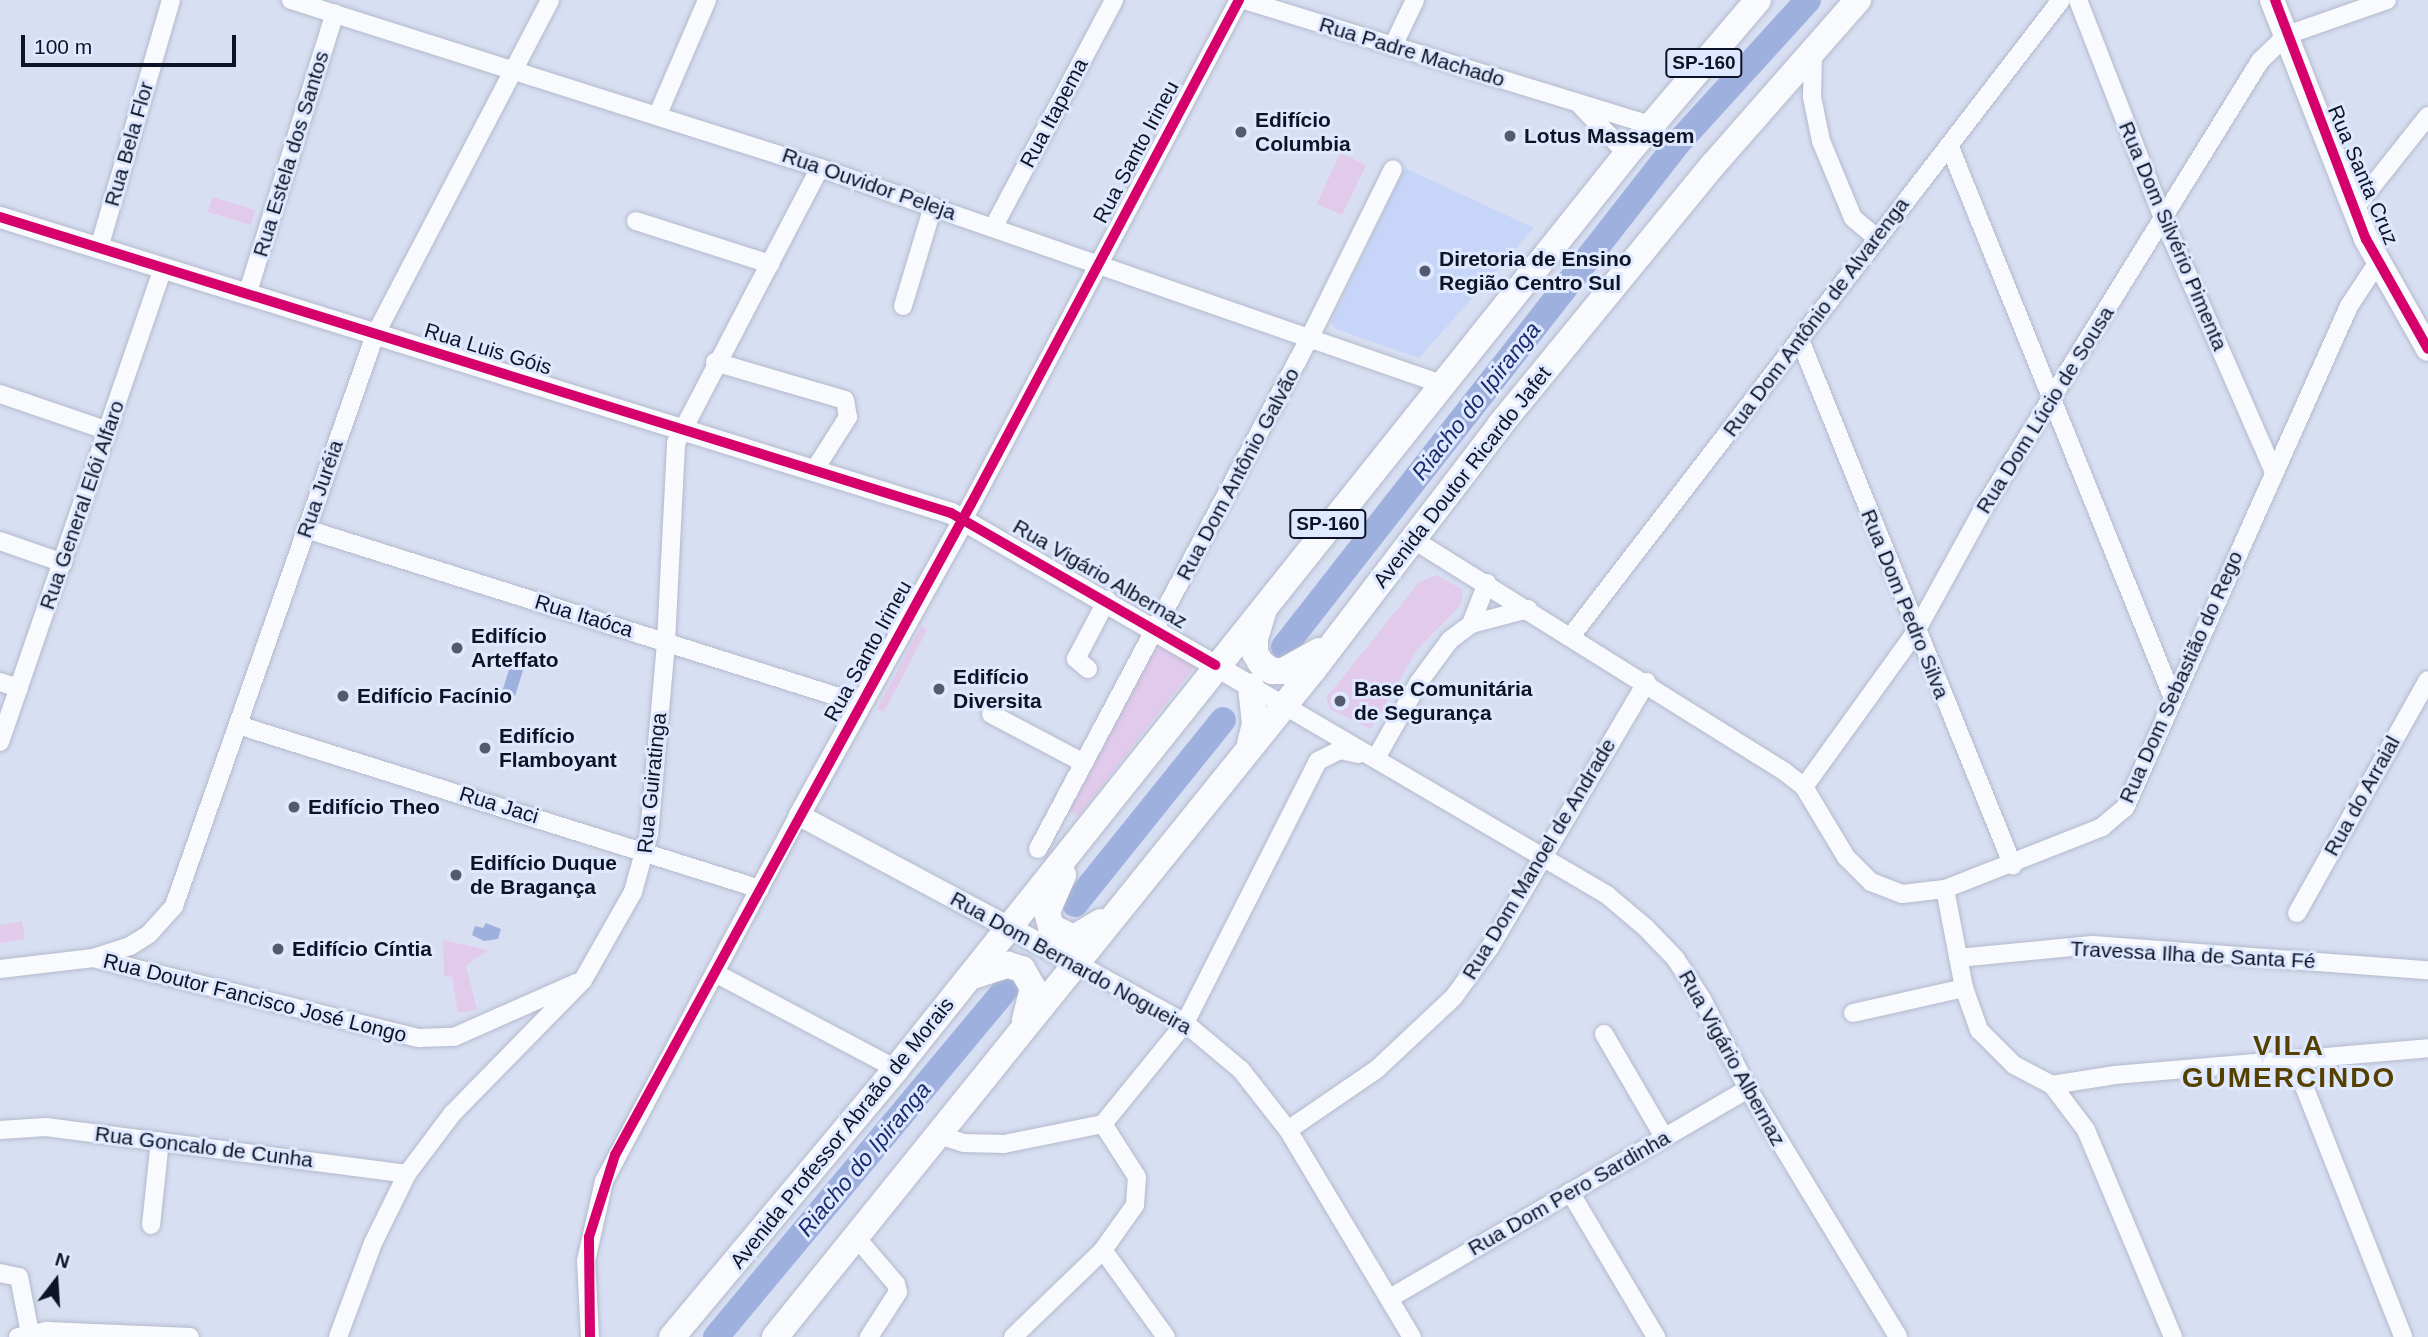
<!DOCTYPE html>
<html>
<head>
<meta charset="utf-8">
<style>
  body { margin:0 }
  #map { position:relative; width:2428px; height:1337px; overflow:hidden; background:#d8dff2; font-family:Helvetica,sans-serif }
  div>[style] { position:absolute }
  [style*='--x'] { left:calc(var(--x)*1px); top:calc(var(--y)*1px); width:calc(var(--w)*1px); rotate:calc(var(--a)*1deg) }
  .built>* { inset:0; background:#c7d5f9 }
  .green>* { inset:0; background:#e2caec }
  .water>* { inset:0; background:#9eb0de }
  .river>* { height:26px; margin:-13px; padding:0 13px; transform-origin:13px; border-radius:13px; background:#9eb0de }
  .roads { filter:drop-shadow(0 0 2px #b3bacc) drop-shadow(0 0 2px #b3bacc) }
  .minor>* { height:18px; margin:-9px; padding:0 9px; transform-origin:9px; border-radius:9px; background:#f9fafd }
  .tertiary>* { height:21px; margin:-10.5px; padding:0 10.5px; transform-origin:10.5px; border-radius:10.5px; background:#f9fafd }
  .secondary>* { height:24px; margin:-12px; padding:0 12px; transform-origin:12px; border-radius:12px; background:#f9fafd }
  .primary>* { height:26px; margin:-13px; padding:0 13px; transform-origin:13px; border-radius:13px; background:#f9fafd }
  .cycleway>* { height:10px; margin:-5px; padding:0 5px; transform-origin:5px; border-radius:5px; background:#d6006c }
  .dots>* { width:19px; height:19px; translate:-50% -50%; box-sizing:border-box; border:4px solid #dee8fe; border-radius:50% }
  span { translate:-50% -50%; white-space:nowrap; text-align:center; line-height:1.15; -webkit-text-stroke:6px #dee8fe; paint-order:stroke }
  .shield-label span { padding:2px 5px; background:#dee8fe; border:2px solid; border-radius:5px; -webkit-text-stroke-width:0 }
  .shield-label { font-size:19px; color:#0d1427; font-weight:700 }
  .street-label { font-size:21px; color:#0d1427 }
  .poi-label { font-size:21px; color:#0d1427; font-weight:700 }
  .left { translate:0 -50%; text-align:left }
  .water-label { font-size:23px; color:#192d70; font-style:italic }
  .district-label { font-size:28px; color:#564000; font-weight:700; letter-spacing:2px }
  .north { position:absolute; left:21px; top:1246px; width:70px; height:70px; -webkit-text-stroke:5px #dee8fe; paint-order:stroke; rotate:17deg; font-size:19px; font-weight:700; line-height:28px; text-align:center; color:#0d1427 }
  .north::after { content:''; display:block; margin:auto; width:24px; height:32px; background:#0d1427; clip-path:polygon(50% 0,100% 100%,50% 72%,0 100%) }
  .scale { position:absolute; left:21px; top:35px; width:215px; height:32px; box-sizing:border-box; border:4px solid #0d1427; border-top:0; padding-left:9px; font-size:21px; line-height:24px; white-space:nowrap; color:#0d1427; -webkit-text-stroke:5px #dee8fe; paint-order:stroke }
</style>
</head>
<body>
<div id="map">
  <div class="built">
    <i style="clip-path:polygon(1405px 168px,1534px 228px,1419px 358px,1336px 329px,1331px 322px)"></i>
  </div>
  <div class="green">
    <i style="clip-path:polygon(1340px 153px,1366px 165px,1342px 215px,1317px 204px)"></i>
    <i style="clip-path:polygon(212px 197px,255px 210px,251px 225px,208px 212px)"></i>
    <i style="clip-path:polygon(1437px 575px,1463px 590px,1461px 605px,1418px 649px,1371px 729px,1330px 709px,1326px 698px,1419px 582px)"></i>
    <i style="clip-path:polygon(921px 626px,927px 630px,884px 712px,877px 709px)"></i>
    <i style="clip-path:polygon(1163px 646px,1196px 665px,1078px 816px,1069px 811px,1154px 652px)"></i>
    <i style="clip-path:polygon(22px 921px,25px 939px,0 943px,0 925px)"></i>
    <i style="clip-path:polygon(443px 940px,488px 950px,466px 966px,477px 1010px,458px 1013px,452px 977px,444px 976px)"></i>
  </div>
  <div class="water">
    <i style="clip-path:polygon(512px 660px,525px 664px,515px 696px,502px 692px)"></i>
    <i style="clip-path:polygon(486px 923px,501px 929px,498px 939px,484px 941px,472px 935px,475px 926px,483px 928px)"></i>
  </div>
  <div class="river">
    <i style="--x:1284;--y:647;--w:640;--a:-51.98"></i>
    <i style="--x:1678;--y:143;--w:193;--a:-47.7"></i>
    <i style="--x:1075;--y:904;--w:236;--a:-51.2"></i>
    <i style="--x:716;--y:1337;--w:464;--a:-50.2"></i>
  </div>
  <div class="roads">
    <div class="minor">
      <i style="--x:291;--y:0;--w:555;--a:17.62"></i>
      <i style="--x:820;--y:168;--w:657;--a:19.18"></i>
      <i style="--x:1244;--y:0;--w:426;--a:17.1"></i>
      <i style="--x:2078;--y:0;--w:234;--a:68.7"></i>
      <i style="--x:2163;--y:218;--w:275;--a:66.4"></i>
      <i style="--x:1393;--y:46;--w:51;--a:-64.4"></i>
      <i style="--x:1813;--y:51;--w:46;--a:91.2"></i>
      <i style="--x:1812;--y:97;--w:45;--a:78.4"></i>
      <i style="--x:1821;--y:141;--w:83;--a:67.4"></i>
      <i style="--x:1853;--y:218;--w:31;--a:40"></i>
      <i style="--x:1580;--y:105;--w:68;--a:46.2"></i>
      <i style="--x:658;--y:114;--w:124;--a:-66.7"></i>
      <i style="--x:1949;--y:145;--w:597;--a:67.95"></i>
      <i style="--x:2354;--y:209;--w:119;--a:-51.5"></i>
      <i style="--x:636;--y:221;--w:141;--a:17.8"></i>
      <i style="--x:994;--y:226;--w:256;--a:-62"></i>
      <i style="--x:99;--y:248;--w:258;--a:-73.8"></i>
      <i style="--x:247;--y:295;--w:295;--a:-72.7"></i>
      <i style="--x:903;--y:306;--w:104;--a:-73.3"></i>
      <i style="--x:1800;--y:340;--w:567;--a:67.95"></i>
      <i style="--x:715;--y:362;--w:135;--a:16.3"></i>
      <i style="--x:845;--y:400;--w:17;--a:80"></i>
      <i style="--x:848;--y:417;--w:62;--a:122.4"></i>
      <i style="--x:0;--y:394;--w:114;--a:18.9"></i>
      <i style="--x:964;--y:518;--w:586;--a:-62.04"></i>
      <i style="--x:306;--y:529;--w:582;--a:17.5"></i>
      <i style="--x:1414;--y:540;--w:438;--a:32"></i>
      <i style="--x:1785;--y:772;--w:24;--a:38"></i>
      <i style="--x:1804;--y:787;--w:82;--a:59"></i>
      <i style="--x:1846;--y:857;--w:35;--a:45"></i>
      <i style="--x:1871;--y:882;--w:33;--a:21"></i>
      <i style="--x:1902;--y:894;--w:43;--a:-6.6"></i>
      <i style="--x:1945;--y:889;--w:169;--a:-21.5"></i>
      <i style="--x:2102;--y:827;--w:30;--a:-40"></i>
      <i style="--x:2125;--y:808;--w:550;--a:-65.95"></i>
      <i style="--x:2349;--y:306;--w:53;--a:-56.6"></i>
      <i style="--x:0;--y:541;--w:67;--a:19.2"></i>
      <i style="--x:1471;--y:624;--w:44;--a:-68.7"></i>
      <i style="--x:1572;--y:635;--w:801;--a:-52.4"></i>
      <i style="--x:1088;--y:669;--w:16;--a:-140"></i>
      <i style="--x:1076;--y:659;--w:67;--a:-62.3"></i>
      <i style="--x:0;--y:682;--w:20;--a:18"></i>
      <i style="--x:1251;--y:686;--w:413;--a:30.4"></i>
      <i style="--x:1607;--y:895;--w:51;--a:40.2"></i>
      <i style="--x:1646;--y:928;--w:42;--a:46"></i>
      <i style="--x:1675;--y:958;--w:49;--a:56.6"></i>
      <i style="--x:1702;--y:999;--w:101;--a:62.9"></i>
      <i style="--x:1748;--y:1089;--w:290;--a:58.8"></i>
      <i style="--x:991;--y:714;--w:105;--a:27.8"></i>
      <i style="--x:238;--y:725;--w:547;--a:17.44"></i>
      <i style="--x:0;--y:742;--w:501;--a:-71.02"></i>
      <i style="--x:1376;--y:758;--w:87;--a:-60.5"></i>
      <i style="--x:1419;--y:682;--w:52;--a:-53.6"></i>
      <i style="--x:1450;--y:640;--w:26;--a:-37"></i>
      <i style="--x:1471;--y:624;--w:59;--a:-14.7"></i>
      <i style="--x:1804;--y:787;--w:190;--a:-54.2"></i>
      <i style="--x:1915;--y:633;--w:147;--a:-61.2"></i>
      <i style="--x:1986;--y:504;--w:521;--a:-58.26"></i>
      <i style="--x:2260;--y:61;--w:37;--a:-44"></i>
      <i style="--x:2287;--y:35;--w:106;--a:-19.3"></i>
      <i style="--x:1038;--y:849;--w:580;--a:-62.02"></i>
      <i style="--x:1310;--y:337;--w:187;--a:-63.7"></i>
      <i style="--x:1945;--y:889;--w:101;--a:79.1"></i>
      <i style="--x:1964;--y:988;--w:45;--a:70.3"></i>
      <i style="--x:1979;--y:1030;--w:49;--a:45"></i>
      <i style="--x:2014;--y:1065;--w:43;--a:27.8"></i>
      <i style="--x:2052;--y:1085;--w:56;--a:52.9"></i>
      <i style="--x:2086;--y:1130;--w:225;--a:67.2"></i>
      <i style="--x:2297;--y:913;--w:267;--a:-60.7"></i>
      <i style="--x:93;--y:958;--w:39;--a:-18"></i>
      <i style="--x:130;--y:946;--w:22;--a:-32"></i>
      <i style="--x:149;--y:934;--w:38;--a:-48"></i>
      <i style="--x:174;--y:906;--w:605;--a:-70.61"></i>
      <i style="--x:375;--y:335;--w:378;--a:-62.4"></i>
      <i style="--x:1958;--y:958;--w:135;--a:-5.5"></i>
      <i style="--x:2092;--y:945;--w:337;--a:4.3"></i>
      <i style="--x:1076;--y:963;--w:124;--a:28.8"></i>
      <i style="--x:1185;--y:1023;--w:73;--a:40"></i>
      <i style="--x:1241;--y:1070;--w:76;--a:51.9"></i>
      <i style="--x:1288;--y:1130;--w:241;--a:59.1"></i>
      <i style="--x:0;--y:969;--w:94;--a:-6.7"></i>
      <i style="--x:93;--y:958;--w:336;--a:13.8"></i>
      <i style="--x:419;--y:1038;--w:35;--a:-2"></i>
      <i style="--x:454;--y:1037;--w:133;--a:-23.9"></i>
      <i style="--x:715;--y:973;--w:205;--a:27.9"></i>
      <i style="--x:1853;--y:1013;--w:114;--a:-12.7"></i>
      <i style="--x:1604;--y:1034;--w:119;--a:59.8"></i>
      <i style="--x:2294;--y:1061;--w:297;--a:68.4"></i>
      <i style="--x:2052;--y:1085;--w:64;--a:-9"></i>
      <i style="--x:2115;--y:1075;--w:314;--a:-4.9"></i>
      <i style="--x:0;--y:1130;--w:46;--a:-3.7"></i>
      <i style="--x:46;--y:1127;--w:364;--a:7.4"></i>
      <i style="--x:1288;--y:1130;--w:108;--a:-34.4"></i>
      <i style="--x:1377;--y:1069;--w:104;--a:-43.1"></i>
      <i style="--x:1453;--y:998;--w:63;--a:-54"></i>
      <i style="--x:1490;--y:947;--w:308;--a:-59.4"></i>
      <i style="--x:939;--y:1135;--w:26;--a:18"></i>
      <i style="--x:964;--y:1143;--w:40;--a:1.4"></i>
      <i style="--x:1004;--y:1144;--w:101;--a:-11.4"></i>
      <i style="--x:1103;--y:1124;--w:130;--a:-50.9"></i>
      <i style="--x:1185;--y:1023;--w:294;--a:-63.1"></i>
      <i style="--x:1318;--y:761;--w:25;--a:-27"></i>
      <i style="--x:1340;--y:750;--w:19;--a:12"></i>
      <i style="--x:1570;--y:1192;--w:169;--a:59.3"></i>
      <i style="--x:151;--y:1225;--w:84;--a:-83.9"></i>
      <i style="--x:855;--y:1236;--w:63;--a:49.5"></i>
      <i style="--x:896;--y:1284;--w:8;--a:76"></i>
      <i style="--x:898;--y:1292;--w:54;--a:122.8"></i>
      <i style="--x:1103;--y:1250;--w:107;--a:54.1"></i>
      <i style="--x:0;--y:1273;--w:19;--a:12"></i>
      <i style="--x:19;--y:1277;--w:57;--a:78.9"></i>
      <i style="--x:1390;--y:1298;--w:415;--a:-30.3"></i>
      <i style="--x:18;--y:1337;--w:30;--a:-12"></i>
      <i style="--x:47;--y:1331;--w:143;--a:2.4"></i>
      <i style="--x:338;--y:1337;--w:100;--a:-69.6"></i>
      <i style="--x:373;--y:1243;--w:77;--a:-63.8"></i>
      <i style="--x:407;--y:1174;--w:75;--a:-53.1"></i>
      <i style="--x:452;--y:1114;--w:187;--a:-45.6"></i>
      <i style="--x:583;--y:980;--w:101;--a:-60.4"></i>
      <i style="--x:633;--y:892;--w:60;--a:-74.6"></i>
      <i style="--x:649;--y:834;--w:193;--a:-84.9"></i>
      <i style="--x:666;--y:642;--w:199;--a:-87.1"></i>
      <i style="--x:676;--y:443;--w:310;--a:-62.4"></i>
      <i style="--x:590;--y:1337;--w:76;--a:-93"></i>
      <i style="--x:586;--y:1261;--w:82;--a:-77.3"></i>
      <i style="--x:604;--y:1181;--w:415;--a:-62"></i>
      <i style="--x:1013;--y:1337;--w:125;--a:-44"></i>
      <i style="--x:1103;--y:1250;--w:55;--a:-54.6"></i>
      <i style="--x:1135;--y:1205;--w:28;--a:-86"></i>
      <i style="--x:1137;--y:1177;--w:63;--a:-122.7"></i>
    </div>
    <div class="tertiary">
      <i style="--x:0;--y:217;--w:996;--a:17.29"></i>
      <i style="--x:951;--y:513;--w:346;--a:30"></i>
      <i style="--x:964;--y:518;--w:340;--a:119.1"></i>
      <i style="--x:799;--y:815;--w:314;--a:28.1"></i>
    </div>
    <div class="secondary">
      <i style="--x:2272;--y:0;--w:257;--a:68.5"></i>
      <i style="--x:2366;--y:239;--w:126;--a:60.6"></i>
    </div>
    <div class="primary">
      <i style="--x:1264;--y:609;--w:31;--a:107"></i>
      <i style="--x:1255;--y:639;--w:14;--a:90"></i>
      <i style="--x:1255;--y:653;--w:12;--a:59"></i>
      <i style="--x:1261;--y:663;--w:14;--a:36"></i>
      <i style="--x:1272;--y:671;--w:11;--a:0"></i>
      <i style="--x:1283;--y:671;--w:41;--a:-29.1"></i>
      <i style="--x:1250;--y:744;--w:21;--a:-76"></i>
      <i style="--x:1255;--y:724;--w:38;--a:-96"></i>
      <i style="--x:1063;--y:875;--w:40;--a:113.4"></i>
      <i style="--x:1047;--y:912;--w:16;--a:75"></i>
      <i style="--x:1051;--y:927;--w:25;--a:26"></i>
      <i style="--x:1074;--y:938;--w:31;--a:-31"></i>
      <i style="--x:970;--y:977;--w:40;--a:-18"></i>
      <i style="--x:1008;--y:965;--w:15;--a:16"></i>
      <i style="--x:1022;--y:969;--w:22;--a:60"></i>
      <i style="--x:1033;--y:988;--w:33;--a:104"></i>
      <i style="--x:672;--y:1337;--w:349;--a:-50.1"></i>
      <i style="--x:896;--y:1069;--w:1171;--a:-51.38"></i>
      <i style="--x:1627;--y:154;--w:202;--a:-49.6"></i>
      <i style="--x:775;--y:1337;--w:857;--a:-51.11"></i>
      <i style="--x:1313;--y:670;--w:308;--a:-52.6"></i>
      <i style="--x:1500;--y:425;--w:336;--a:-50.7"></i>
      <i style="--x:1713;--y:165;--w:220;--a:-48.7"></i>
    </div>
  </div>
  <div class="cycleway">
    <i style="--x:2275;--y:0;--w:256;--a:69.2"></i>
    <i style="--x:2366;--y:239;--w:126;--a:60.6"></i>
    <i style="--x:0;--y:217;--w:996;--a:17.29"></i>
    <i style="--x:951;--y:513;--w:305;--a:29.9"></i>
    <i style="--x:590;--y:1337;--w:100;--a:-90.6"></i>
    <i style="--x:589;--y:1237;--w:86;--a:-72.4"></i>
    <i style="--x:615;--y:1155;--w:742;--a:-61.33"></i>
    <i style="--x:971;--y:504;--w:571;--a:-62"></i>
  </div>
  <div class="dots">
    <i style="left:1241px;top:132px;background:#545b6e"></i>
    <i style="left:1510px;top:136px;background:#545b6e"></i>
    <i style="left:1425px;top:271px;background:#545b6e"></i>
    <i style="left:457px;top:648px;background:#545b6e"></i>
    <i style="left:939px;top:689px;background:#545b6e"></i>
    <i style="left:343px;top:696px;background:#545b6e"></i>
    <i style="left:1340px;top:701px;background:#545b6e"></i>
    <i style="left:485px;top:748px;background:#545b6e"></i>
    <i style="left:294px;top:807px;background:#545b6e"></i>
    <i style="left:456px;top:875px;background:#545b6e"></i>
    <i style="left:278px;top:949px;background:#545b6e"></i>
  </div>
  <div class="shield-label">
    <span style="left:1704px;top:63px">SP-160</span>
    <span style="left:1328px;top:524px">SP-160</span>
  </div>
  <div class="street-label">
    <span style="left:1412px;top:52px;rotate:17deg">Rua Padre Machado</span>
    <span style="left:1054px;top:113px;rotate:-62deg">Rua Itapema</span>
    <span style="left:129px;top:144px;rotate:-74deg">Rua Bela Flor</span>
    <span style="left:1136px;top:152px;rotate:-62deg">Rua Santo Irineu</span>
    <span style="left:291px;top:154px;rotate:-73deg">Rua Estela dos Santos</span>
    <span style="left:2363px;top:175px;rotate:67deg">Rua Santa Cruz</span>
    <span style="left:869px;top:184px;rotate:19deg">Rua Ouvidor Peleja</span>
    <span style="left:2173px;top:236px;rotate:67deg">Rua Dom Silvério Pimenta</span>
    <span style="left:1816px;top:317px;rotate:-53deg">Rua Dom Antônio de Alvarenga</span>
    <span style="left:488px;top:349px;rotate:17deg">Rua Luis Góis</span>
    <span style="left:2045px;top:410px;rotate:-58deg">Rua Dom Lúcio de Sousa</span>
    <span style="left:1238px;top:474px;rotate:-62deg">Rua Dom Antônio Galvão</span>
    <span style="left:1462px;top:477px;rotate:-52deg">Avenida Doutor Ricardo Jafet</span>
    <span style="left:320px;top:489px;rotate:-71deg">Rua Juréia</span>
    <span style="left:82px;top:505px;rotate:-71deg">Rua General Elói Alfaro</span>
    <span style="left:1100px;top:574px;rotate:30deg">Rua Vigário Albernaz</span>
    <span style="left:1905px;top:604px;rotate:68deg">Rua Dom Pedro Silva</span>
    <span style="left:584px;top:616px;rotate:17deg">Rua Itaóca</span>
    <span style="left:868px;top:651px;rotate:-61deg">Rua Santo Irineu</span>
    <span style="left:2181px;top:677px;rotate:-66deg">Rua Dom Sebastião do Rego</span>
    <span style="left:652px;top:783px;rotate:-84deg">Rua Guiratinga</span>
    <span style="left:2362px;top:796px;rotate:-61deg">Rua do Arraial</span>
    <span style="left:499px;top:805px;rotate:17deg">Rua Jaci</span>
    <span style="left:1539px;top:859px;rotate:-59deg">Rua Dom Manoel de Andrade</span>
    <span style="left:2193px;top:955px;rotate:3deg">Travessa Ilha de Santa Fé</span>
    <span style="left:1071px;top:963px;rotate:29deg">Rua Dom Bernardo Nogueira</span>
    <span style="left:255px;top:998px;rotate:14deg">Rua Doutor Fancisco José Longo</span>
    <span style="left:1732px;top:1058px;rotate:61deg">Rua Vigário Albernaz</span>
    <span style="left:842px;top:1133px;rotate:-51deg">Avenida Professor Abraão de Morais</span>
    <span style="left:204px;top:1147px;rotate:7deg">Rua Goncalo de Cunha</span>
    <span style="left:1569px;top:1193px;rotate:-30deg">Rua Dom Pero Sardinha</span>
  </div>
  <div class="poi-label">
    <span class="left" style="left:1255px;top:132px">Edifício<br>Columbia</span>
    <span class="left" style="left:1524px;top:136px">Lotus Massagem</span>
    <span class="left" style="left:1439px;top:271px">Diretoria de Ensino<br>Região Centro Sul</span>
    <span class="left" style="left:471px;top:648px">Edifício<br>Arteffato</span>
    <span class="left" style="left:953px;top:689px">Edifício<br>Diversita</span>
    <span class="left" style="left:1354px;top:701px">Base Comunitária<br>de Segurança</span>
    <span class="left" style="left:357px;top:696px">Edifício Facínio</span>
    <span class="left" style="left:499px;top:748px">Edifício<br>Flamboyant</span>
    <span class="left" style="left:308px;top:807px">Edifício Theo</span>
    <span class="left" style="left:470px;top:875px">Edifício Duque<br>de Bragança</span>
    <span class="left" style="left:292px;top:949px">Edifício Cíntia</span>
  </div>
  <div class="water-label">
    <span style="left:1476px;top:401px;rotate:-52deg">Riacho do Ipiranga</span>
    <span style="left:864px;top:1159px;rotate:-50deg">Riacho do Ipiranga</span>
  </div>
  <div class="district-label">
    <span style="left:2289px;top:1062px">VILA<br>GUMERCINDO</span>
  </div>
  <div class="north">N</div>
  <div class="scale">100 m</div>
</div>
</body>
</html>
